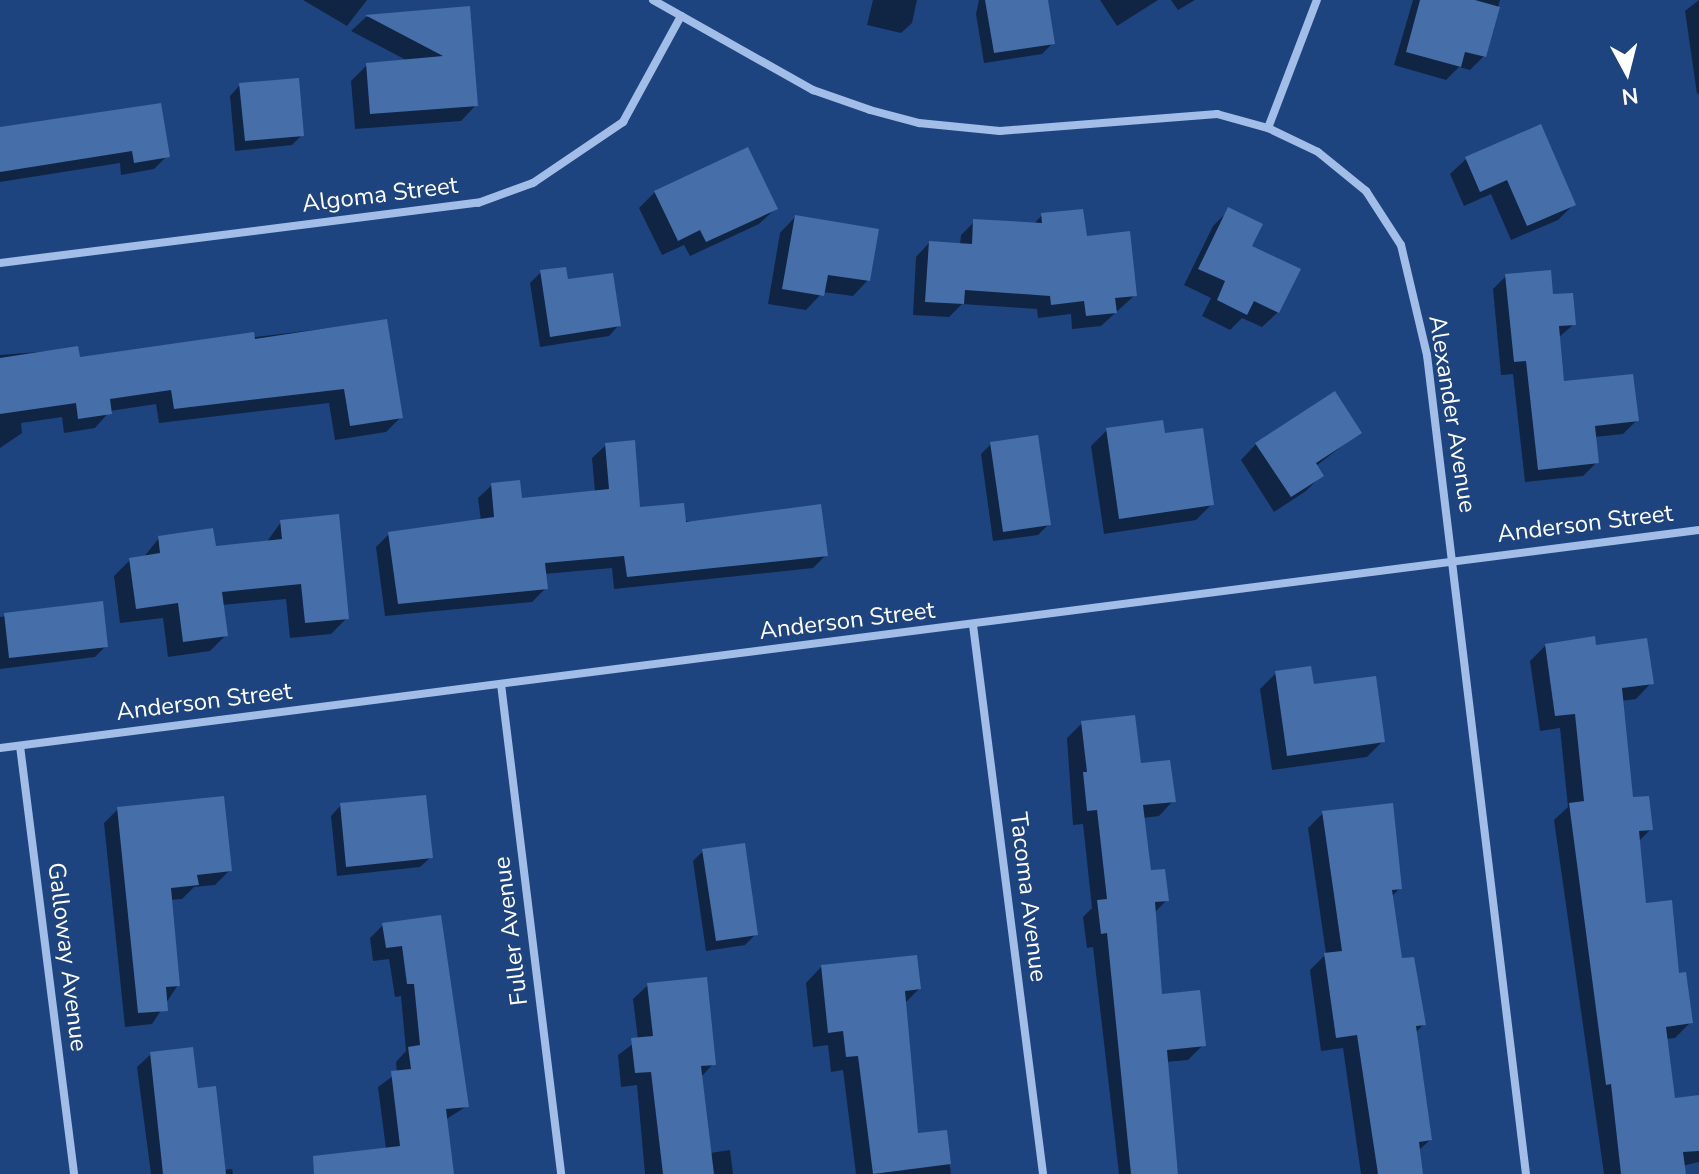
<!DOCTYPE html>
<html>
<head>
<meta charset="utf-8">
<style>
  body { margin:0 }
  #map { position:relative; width:1699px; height:1174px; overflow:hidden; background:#1e4480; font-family:"Nunito Sans",sans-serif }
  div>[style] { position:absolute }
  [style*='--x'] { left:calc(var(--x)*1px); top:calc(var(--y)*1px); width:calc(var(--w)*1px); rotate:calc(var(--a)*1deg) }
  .shadow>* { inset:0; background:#0007 }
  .building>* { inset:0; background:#466ea9 }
  .minor>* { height:8px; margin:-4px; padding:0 4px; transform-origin:4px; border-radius:4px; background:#a2bee8 }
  span { translate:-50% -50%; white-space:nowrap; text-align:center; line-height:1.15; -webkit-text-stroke:6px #1e4480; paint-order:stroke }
  .street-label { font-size:24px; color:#fff }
  .north { position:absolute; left:1587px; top:32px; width:80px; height:80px; -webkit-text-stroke:6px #1e4480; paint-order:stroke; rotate:173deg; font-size:22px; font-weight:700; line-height:32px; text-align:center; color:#fff }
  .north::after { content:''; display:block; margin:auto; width:28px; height:36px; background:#fff; clip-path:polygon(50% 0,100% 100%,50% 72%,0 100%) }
</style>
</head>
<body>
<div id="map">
  <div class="shadow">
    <i style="clip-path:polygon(303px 0,367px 0,347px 26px)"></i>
    <i style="clip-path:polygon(873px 0,917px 0,912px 23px,901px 33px,867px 25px)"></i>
    <i style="clip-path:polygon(979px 0,1046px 0,1053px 43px,1042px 54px,984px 63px,976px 14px)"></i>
    <i style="clip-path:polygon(1100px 0,1158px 0,1117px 26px)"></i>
    <i style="clip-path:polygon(1171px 0,1195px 0,1178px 10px)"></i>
    <i style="clip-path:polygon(1500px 0,1484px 56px,1470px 70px,1459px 67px,1446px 80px,1394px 65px,1413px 0)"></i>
    <i style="clip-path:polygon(1699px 0,1699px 93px,1697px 94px,1685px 11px)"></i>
    <i style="clip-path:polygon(468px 8px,476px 105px,461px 121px,355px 129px,351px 81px,367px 65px,408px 61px,351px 31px,366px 17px)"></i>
    <i style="clip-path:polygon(240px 85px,302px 135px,292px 145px,235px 151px,230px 96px)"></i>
    <i style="clip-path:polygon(0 129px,167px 156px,154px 169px,121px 175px,120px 163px,0 182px)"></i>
    <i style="clip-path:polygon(1466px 159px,1573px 205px,1558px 220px,1511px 240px,1491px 194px,1464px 206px,1450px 174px)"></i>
    <i style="clip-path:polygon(655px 192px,775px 209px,759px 224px,690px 256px,684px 245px,662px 255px,639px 208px)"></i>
    <i style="clip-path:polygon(1229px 210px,1278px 312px,1262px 327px,1242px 318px,1230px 330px,1202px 316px,1211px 298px,1184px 285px,1213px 226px)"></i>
    <i style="clip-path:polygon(1042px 215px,1085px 238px,1135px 295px,1101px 326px,1072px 329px,1071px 314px,1038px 318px,1037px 309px,962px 304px,949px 317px,913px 315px,916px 257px,929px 243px,960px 245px,961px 235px,974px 222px,1033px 225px)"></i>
    <i style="clip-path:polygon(795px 217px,868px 280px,853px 296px,823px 292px,806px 310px,768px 304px,780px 233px)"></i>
    <i style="clip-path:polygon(541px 272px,567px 282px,619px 325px,609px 336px,540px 347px,530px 283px)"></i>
    <i style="clip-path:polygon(1506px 276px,1551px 297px,1574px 324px,1558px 338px,1562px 384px,1637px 420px,1623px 434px,1594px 437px,1597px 462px,1583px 476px,1525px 482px,1513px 374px,1501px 375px,1493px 289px)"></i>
    <i style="clip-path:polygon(386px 321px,400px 418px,386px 432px,335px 440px,329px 403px,159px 423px,156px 404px,110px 411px,95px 428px,64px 433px,62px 417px,21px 423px,22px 433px,0 448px,0 355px,76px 349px,78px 359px)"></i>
    <i style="clip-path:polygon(1107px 430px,1163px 435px,1212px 504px,1196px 520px,1104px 534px,1091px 446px)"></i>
    <i style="clip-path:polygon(1359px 433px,1316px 466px,1322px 475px,1306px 491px,1274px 512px,1241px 460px,1256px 444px)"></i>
    <i style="clip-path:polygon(991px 444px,1049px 524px,1038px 535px,993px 541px,981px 454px)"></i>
    <i style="clip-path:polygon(606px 445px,638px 509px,826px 555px,813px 568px,614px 589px,612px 568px,544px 574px,546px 588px,532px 602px,385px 616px,376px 547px,389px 534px,481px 521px,478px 498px,492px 485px,520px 500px,595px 492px,592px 458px)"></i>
    <i style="clip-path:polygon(281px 522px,347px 618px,331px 634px,290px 638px,286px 599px,222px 605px,226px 635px,210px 651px,168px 657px,163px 618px,120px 623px,114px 576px,130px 560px,143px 558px,159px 538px,214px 548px,266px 543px)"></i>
    <i style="clip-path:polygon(102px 603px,106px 646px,95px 657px,0 669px,0 617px)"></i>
    <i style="clip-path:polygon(1546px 645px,1594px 647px,1651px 683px,1636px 699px,1621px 701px,1632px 799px,1651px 829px,1638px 842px,1645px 905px,1677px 975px,1691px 1022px,1675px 1038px,1665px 1039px,1673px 1100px,1699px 1097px,1699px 1162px,1682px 1166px,1683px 1174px,1604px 1174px,1554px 820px,1568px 807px,1560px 728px,1540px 731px,1530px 661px)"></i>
    <i style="clip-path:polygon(1276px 673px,1312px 687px,1383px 741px,1367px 757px,1272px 770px,1260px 689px)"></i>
    <i style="clip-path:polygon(1082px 723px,1139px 766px,1173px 801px,1159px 816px,1143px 818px,1149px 872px,1167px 900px,1154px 913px,1160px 996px,1203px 1045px,1188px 1060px,1166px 1062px,1178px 1174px,1119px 1174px,1093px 947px,1087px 948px,1083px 917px,1092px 908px,1083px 824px,1073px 825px,1067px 738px)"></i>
    <i style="clip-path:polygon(341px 805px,431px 857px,420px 867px,337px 876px,331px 816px)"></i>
    <i style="clip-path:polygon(118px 809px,230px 870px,215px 885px,194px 887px,182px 899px,170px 900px,178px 985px,152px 1024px,125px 1027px,104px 823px)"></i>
    <i style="clip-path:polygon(1323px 813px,1400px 888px,1391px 897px,1400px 960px,1424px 1024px,1415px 1033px,1430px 1140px,1418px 1151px,1421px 1174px,1361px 1174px,1343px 1048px,1321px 1051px,1310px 970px,1326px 954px,1308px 828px)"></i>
    <i style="clip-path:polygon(703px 851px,756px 934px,745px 945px,706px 951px,693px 861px)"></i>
    <i style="clip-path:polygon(440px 917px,467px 1106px,445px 1120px,452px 1174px,349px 1174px,386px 1149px,378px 1087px,397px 1073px,396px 1062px,406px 1051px,401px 996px,395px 997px,389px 959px,373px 961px,370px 938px,383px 925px)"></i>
    <i style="clip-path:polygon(821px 967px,919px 989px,904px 1004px,917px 1135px,945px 1132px,951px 1174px,856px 1174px,843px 1070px,831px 1072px,828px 1045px,813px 1047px,806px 983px)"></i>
    <i style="clip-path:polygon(648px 985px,713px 1064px,701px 1077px,710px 1153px,730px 1150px,733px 1174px,645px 1174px,637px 1085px,621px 1087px,618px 1055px,638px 1040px,633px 999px)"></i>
    <i style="clip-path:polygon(151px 1054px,223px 1170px,232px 1169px,233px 1174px,151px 1174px,137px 1067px)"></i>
  </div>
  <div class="building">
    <i style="clip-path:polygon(985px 0,1048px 0,1055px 44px,994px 53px)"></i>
    <i style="clip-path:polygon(1420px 0,1475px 0,1500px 7px,1486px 57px,1465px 52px,1461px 67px,1406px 52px)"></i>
    <i style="clip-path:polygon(470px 6px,478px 106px,370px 114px,366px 63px,443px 56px,365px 15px)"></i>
    <i style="clip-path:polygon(299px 78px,304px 136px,245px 141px,239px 83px)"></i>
    <i style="clip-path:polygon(161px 103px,170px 157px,134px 163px,132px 151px,0 172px,0 127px)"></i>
    <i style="clip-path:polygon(1541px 124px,1576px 205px,1527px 226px,1507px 180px,1480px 192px,1465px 157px)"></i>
    <i style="clip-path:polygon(748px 147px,778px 209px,706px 242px,700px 230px,678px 241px,654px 191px)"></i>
    <i style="clip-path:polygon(1228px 207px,1263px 224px,1252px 246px,1301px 269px,1279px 313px,1254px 301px,1247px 315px,1217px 300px,1225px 281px,1198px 269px)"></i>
    <i style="clip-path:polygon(1083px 209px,1087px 236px,1130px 231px,1137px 296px,1115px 298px,1117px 313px,1086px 316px,1084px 301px,1051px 305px,1050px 296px,965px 290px,964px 304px,925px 302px,929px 241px,972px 244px,973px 219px,1042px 223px,1041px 213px)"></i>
    <i style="clip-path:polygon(795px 215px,879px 229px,870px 281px,828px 275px,824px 296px,782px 289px)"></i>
    <i style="clip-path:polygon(566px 267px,568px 279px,613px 273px,621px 326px,550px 337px,540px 270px)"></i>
    <i style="clip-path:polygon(1551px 270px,1553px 294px,1573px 293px,1576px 325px,1559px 326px,1564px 381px,1633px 374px,1639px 421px,1595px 426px,1599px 463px,1538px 470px,1526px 361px,1514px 362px,1505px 274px)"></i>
    <i style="clip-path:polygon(387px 319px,403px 418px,350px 426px,344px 389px,174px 409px,171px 390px,110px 399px,112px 414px,78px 419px,76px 403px,0 414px,0 358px,78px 346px,80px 357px,254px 332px,255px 339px)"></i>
    <i style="clip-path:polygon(1335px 391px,1362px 433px,1316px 463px,1324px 476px,1291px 497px,1255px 443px)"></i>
    <i style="clip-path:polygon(1163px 420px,1165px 433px,1203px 428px,1214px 505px,1119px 519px,1106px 428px)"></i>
    <i style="clip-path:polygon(1038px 435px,1051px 525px,1003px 532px,990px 442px)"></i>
    <i style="clip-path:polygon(635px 440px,640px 507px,684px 503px,686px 522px,821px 504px,828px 556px,627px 577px,624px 556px,545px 563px,548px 589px,398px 604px,388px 532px,494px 517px,491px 483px,520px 480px,522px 498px,609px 489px,605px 443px)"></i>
    <i style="clip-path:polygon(339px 514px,349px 619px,305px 623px,301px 584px,222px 592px,228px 636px,183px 642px,178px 603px,136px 609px,129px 558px,160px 553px,158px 536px,213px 528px,216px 546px,282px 539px,280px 520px)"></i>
    <i style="clip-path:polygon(103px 601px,108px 647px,9px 658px,4px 613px)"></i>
    <i style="clip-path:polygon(1595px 636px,1596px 645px,1647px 638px,1654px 684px,1622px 688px,1633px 797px,1649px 796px,1653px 830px,1639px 831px,1646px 903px,1672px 900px,1679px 973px,1686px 972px,1693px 1023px,1666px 1027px,1675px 1098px,1699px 1095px,1699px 1151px,1683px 1152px,1686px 1174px,1621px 1174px,1611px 1084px,1606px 1085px,1569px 803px,1584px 801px,1575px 714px,1555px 716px,1545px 644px)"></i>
    <i style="clip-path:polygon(1311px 666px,1314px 684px,1376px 676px,1385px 742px,1287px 756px,1275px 671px)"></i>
    <i style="clip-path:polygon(1135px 715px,1141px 763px,1170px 760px,1176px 802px,1143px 805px,1151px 870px,1165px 869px,1169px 901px,1155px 902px,1162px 994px,1200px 990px,1206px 1046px,1167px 1050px,1178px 1174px,1131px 1174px,1107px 933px,1101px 934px,1097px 900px,1107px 899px,1097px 810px,1087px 811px,1083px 772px,1087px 772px,1081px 721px)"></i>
    <i style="clip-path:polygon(426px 795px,433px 858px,346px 867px,340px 803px)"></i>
    <i style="clip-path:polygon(224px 796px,232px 871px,197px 875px,199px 885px,171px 888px,180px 986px,166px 987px,168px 1011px,138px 1013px,117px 807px)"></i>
    <i style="clip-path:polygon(1393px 803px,1402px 889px,1392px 890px,1402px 958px,1414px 957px,1426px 1025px,1416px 1026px,1432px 1140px,1419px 1142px,1423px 1174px,1378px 1174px,1357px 1035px,1336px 1038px,1324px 953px,1342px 951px,1322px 811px)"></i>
    <i style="clip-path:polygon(745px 843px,758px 935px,716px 941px,702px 849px)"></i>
    <i style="clip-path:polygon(441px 915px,469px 1107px,446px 1109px,454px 1174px,314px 1174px,313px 1156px,400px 1146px,391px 1071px,411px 1069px,408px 1047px,420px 1045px,414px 984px,407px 984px,402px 946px,386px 948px,382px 923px)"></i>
    <i style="clip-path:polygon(917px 955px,921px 989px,905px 991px,918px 1133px,947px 1130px,951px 1164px,873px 1174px,858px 1056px,846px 1057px,843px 1031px,828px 1033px,821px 965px)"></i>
    <i style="clip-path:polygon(707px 977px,716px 1065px,701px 1066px,714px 1174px,663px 1174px,651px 1072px,635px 1073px,631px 1038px,653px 1036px,647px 983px)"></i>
    <i style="clip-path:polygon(193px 1047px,198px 1088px,216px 1086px,226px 1174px,163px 1174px,150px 1052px)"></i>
  </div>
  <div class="minor">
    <i style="--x:653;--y:0;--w:184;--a:29.4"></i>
    <i style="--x:813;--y:90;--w:60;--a:19.3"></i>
    <i style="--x:870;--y:110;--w:51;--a:14.9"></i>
    <i style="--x:919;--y:123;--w:81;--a:5.6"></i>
    <i style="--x:1000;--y:131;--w:218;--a:-4.5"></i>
    <i style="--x:1217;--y:114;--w:53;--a:15.4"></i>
    <i style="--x:1268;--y:128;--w:55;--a:25.6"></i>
    <i style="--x:1318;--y:152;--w:62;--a:39.1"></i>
    <i style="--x:1366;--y:191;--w:64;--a:57.1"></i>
    <i style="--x:1401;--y:245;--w:113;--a:76.7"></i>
    <i style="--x:1427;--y:355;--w:825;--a:83.11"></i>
    <i style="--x:1268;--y:128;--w:137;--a:-69.1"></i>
    <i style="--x:0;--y:263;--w:482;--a:-7.2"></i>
    <i style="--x:478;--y:203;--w:59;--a:-20"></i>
    <i style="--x:533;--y:183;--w:109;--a:-34.1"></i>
    <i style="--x:623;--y:122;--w:121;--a:-61.3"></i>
    <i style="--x:973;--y:625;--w:553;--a:82.73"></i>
    <i style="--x:501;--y:684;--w:494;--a:83"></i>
    <i style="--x:20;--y:746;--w:431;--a:82.8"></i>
    <i style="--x:0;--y:748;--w:1713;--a:-7.31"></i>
  </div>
  <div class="street-label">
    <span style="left:380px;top:195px;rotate:-7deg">Algoma Street</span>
    <span style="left:1452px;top:414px;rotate:81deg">Alexander Avenue</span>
    <span style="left:1585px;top:524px;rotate:-7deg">Anderson Street</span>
    <span style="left:847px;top:621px;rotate:-7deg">Anderson Street</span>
    <span style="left:204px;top:702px;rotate:-7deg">Anderson Street</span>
    <span style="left:1028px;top:897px;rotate:83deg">Tacoma Avenue</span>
    <span style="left:511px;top:931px;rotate:-97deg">Fuller Avenue</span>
    <span style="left:67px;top:957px;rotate:83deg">Galloway Avenue</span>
  </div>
  <div class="north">N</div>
</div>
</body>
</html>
